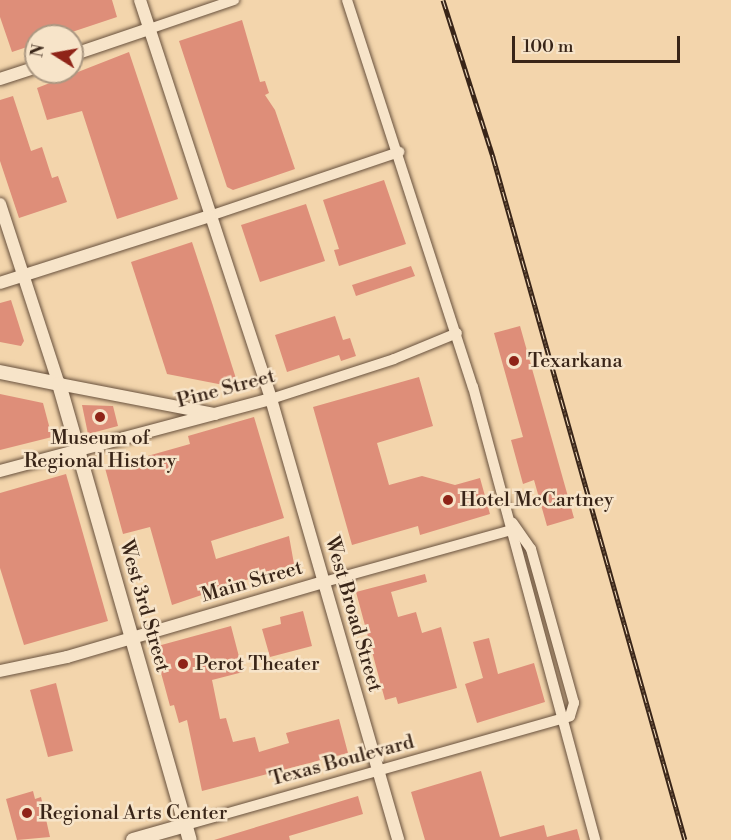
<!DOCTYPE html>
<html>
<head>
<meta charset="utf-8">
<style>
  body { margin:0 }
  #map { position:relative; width:731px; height:840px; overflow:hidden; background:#f3d5ac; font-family:"Libre Bodoni",serif }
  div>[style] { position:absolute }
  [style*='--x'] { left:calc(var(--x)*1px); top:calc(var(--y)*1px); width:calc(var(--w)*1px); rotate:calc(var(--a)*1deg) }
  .building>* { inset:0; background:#de8e79 }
  .roads { filter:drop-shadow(0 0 2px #68513d) drop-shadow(0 0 2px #68513d) }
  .minor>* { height:10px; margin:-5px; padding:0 5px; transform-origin:5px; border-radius:5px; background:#f7e4c9 }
  .tertiary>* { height:12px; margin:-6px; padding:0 6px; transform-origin:6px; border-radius:6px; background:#f7e4c9 }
  .secondary>* { height:14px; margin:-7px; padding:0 7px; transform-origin:7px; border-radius:7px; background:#f7e4c9 }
  .rail>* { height:5px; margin-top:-2.5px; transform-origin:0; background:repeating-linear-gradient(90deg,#f7e4c9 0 9px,#392518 0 18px); box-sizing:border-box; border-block:2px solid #392518 }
  .dots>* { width:16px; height:16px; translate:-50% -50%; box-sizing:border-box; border:3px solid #f7e4c9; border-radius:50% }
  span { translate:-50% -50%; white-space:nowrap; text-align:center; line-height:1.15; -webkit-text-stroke:5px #f7e4c9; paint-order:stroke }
  .poi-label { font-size:20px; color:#392518 }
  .left { translate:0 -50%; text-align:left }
  .street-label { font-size:20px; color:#392518 }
  .north { position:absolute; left:24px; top:24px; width:60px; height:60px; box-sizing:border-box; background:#f7e4c9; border:2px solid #ab9882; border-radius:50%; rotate:281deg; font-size:16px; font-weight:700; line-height:24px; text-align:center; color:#392518 }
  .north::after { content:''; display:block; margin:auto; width:21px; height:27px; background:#8f2418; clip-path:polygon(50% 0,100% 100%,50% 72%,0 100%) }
  .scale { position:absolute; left:512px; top:36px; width:168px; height:27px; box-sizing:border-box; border:3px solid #392518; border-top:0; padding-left:8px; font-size:18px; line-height:21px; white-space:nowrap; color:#392518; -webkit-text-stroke:4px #f7e4c9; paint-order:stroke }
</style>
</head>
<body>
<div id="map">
  <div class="building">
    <i style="clip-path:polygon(0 0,112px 0,117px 17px,60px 36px,36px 36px,36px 44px,12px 52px,0 17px)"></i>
    <i style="clip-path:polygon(242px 20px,260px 82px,265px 81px,269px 93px,265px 95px,275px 110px,295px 169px,233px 190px,227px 187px,179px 41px)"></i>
    <i style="clip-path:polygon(129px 52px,178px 199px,117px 219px,82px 111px,47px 120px,37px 88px)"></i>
    <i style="clip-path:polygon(13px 96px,31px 151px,42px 147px,52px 178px,58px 176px,67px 202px,19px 218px,0 161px,0 100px)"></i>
    <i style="clip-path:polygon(384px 180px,406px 244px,339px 266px,334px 250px,339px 249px,323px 200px)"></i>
    <i style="clip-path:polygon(306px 204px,325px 261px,260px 282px,241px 225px)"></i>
    <i style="clip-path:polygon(192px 242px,213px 306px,239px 388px,167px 374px,131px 262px)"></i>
    <i style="clip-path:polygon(411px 266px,415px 276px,356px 296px,352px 285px)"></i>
    <i style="clip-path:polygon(11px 300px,24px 341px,21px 346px,0 342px,0 303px)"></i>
    <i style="clip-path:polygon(335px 316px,343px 340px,350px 338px,356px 356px,341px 361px,339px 355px,287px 372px,275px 335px)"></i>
    <i style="clip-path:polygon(520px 326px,574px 518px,547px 526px,534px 480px,523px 484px,511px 440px,523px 437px,494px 333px)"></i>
    <i style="clip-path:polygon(419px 377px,433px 426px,377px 443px,389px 485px,422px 476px,455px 485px,480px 478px,490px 514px,420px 535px,418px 526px,352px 545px,313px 407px)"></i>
    <i style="clip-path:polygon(0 394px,43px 403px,52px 437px,0 450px)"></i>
    <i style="clip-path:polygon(82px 405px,113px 406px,118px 426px,88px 434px)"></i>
    <i style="clip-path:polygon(254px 417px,284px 518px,211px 541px,216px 559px,289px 536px,294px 564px,172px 605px,150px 527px,123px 534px,105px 468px,190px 444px,188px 436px)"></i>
    <i style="clip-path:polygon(66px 474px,108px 621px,24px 645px,0 568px,0 493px)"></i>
    <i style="clip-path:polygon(425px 574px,427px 582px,391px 592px,398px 617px,416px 612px,422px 633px,441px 627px,457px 688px,398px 704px,396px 697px,385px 700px,356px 592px)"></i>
    <i style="clip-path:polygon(303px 611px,312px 646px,270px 657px,262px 629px,281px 624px,280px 617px)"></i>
    <i style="clip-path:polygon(231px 626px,243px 672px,212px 680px,220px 719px,226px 718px,233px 742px,255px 737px,259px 752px,289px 743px,286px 733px,339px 719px,348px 753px,202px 791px,187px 720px,179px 723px,174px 705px,170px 706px,154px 647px)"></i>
    <i style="clip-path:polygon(489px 638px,498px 674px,534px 663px,545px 702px,477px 723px,465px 684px,483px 678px,473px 642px)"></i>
    <i style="clip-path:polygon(56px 683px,73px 751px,48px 757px,30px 690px)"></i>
    <i style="clip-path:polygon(481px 771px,500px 837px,544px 825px,547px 837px,577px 829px,580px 840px,425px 840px,411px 792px)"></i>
    <i style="clip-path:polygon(33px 791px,35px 799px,41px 797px,50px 837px,17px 840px,6px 799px)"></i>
    <i style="clip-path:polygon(358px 796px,363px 814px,289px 836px,290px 840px,214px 840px)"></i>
  </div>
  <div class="roads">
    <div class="minor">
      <i style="--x:347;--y:0;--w:407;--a:72"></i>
      <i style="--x:473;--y:387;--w:469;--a:74.9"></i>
      <i style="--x:149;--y:29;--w:90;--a:-18.8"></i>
      <i style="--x:210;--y:216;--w:200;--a:-18.7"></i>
      <i style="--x:271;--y:399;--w:129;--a:-18"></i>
      <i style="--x:394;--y:359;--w:68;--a:-22.4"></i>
      <i style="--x:324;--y:582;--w:198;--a:-15.5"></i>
      <i style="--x:186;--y:825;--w:399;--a:-15.8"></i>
      <i style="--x:570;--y:716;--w:14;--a:-73"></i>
      <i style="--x:574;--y:703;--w:160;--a:-105.6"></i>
      <i style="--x:531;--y:549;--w:32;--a:-125"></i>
    </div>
    <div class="tertiary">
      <i style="--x:140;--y:0;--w:420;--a:71.8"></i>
      <i style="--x:271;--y:399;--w:459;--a:73.9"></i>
      <i style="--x:72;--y:55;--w:81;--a:-18.7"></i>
      <i style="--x:0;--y:79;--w:38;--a:-18"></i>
      <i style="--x:0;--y:204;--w:189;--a:71.9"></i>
      <i style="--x:59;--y:384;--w:159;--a:10.9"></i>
      <i style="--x:0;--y:283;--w:220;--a:-17.7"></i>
      <i style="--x:0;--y:471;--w:280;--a:-14.9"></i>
      <i style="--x:0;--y:671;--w:68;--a:-11.8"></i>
      <i style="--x:67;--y:657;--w:268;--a:-16.3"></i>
    </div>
    <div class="secondary">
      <i style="--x:0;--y:372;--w:60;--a:11.5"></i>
      <i style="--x:59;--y:384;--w:474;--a:74"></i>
      <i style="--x:133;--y:840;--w:55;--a:-15.8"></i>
    </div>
  </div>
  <div class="rail">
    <i style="--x:443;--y:0;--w:165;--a:72.3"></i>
    <i style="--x:493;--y:157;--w:709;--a:74.3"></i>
  </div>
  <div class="dots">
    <i style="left:514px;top:361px;background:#8f2418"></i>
    <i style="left:100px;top:417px;background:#8f2418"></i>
    <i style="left:448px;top:500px;background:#8f2418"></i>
    <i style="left:183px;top:664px;background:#8f2418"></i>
    <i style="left:27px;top:813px;background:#8f2418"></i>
  </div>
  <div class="poi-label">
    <span class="left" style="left:528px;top:361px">Texarkana</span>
    <span style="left:100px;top:450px">Museum of<br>Regional History</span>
    <span class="left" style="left:460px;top:500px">Hotel McCartney</span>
    <span class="left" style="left:195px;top:664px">Perot Theater</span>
    <span class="left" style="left:39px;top:813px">Regional Arts Center</span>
  </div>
  <div class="street-label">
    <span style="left:226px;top:389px;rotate:-15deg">Pine Street</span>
    <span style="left:252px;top:582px;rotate:-16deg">Main Street</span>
    <span style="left:144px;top:606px;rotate:74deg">West 3rd Street</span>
    <span style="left:353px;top:614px;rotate:74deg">West Broad Street</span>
    <span style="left:342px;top:761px;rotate:-15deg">Texas Boulevard</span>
  </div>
  <div class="north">N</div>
  <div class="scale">100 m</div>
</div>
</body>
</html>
